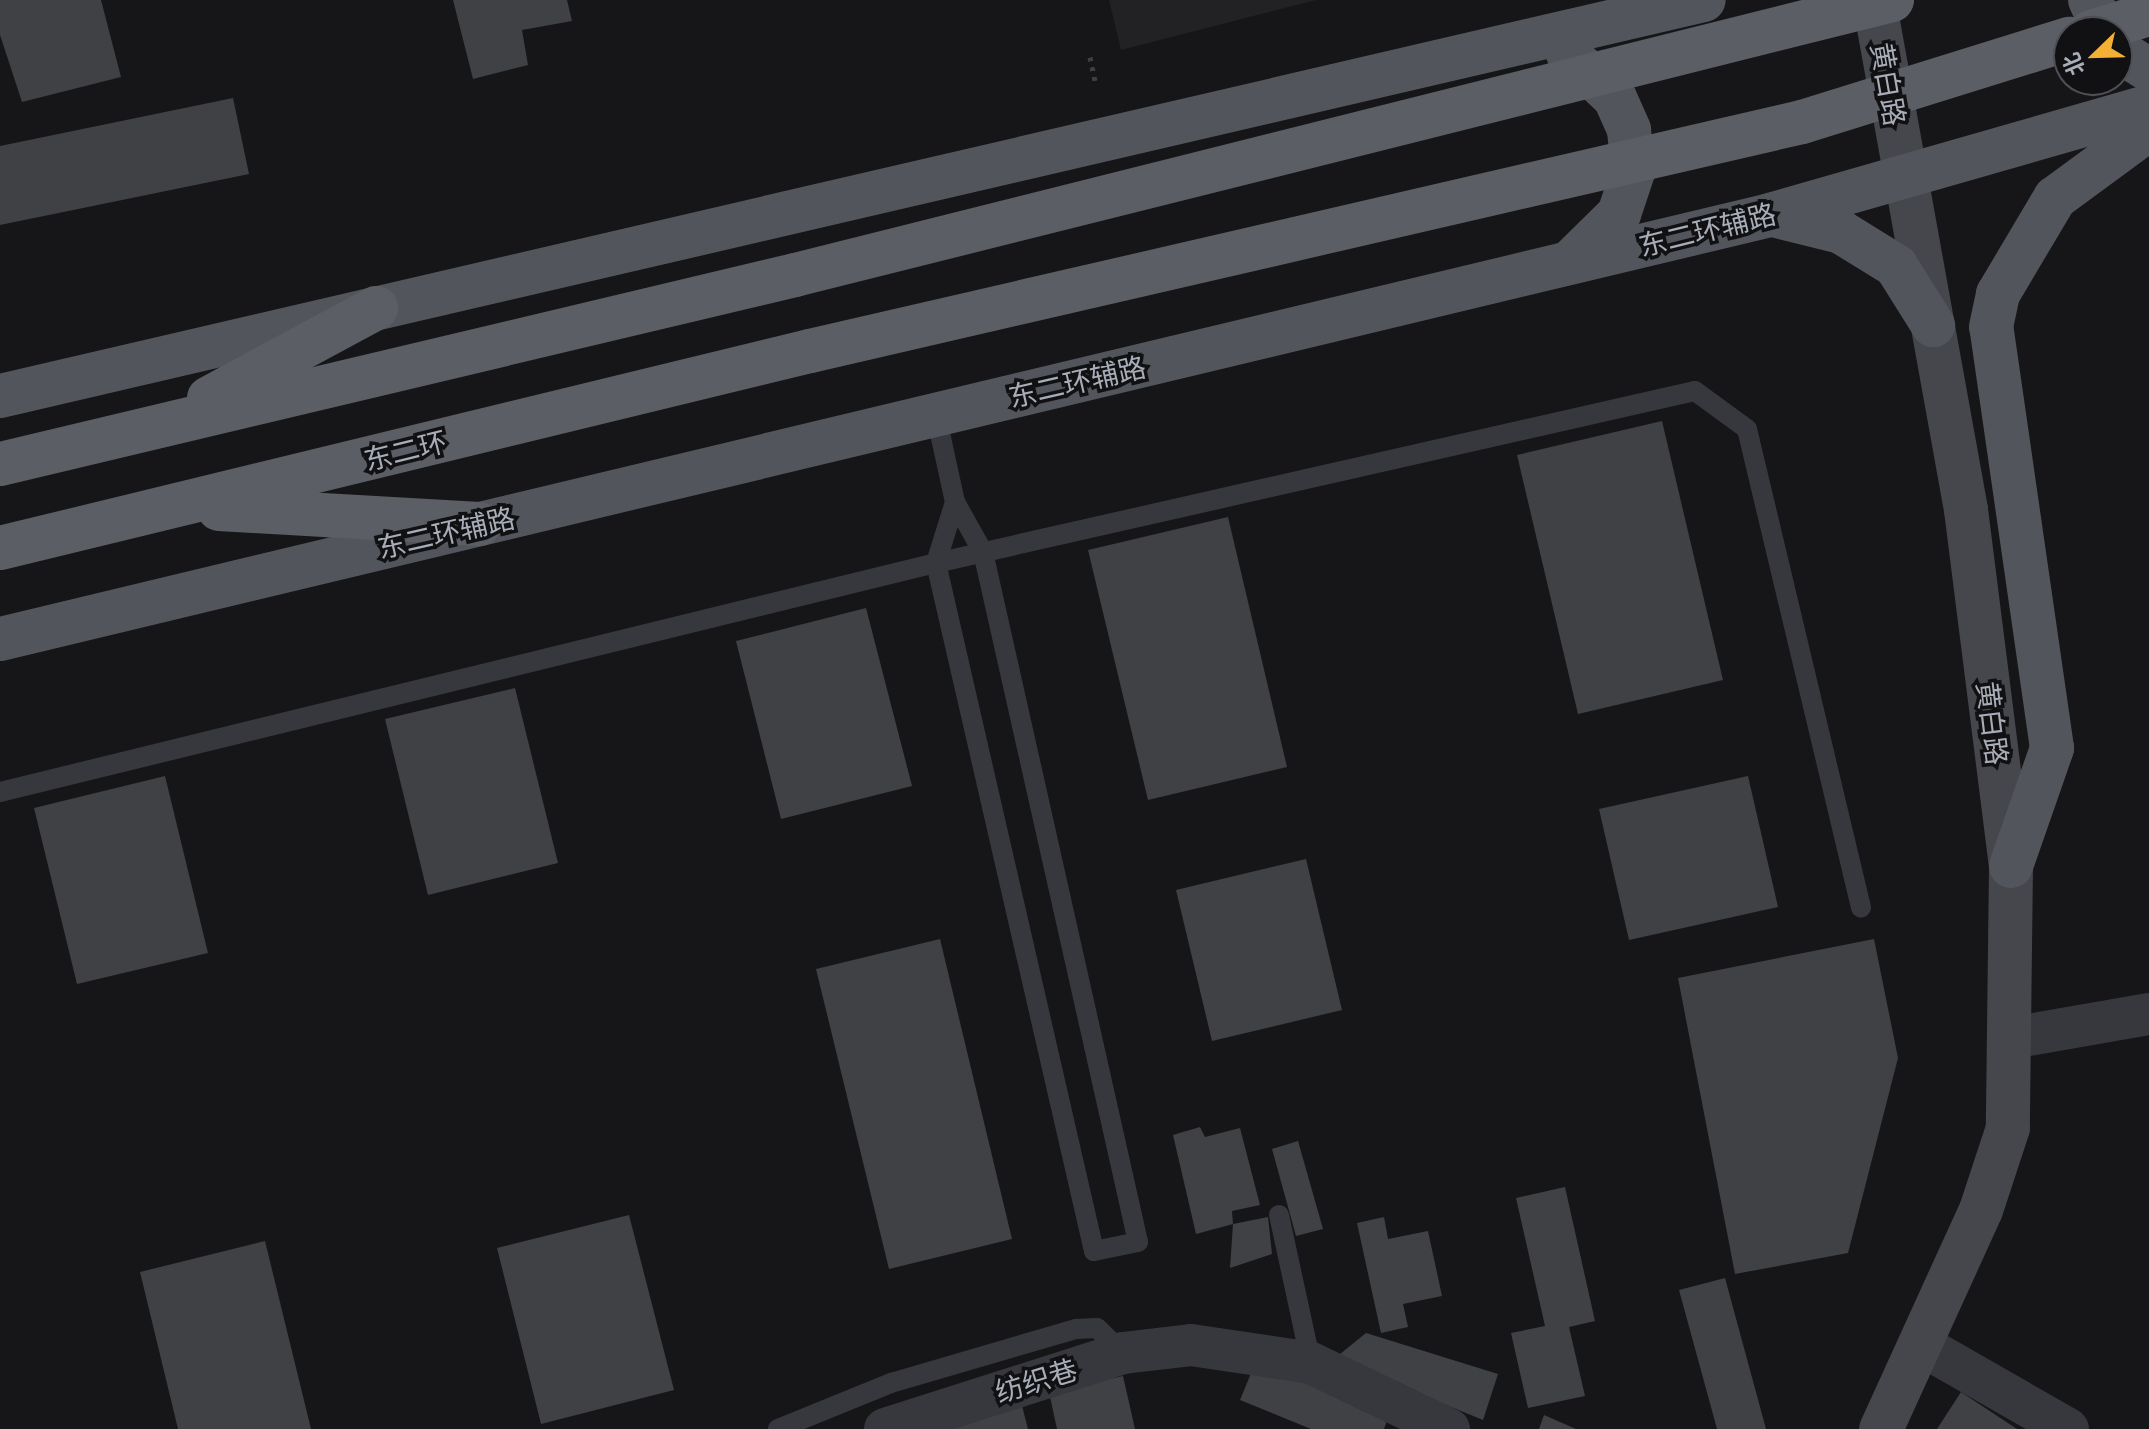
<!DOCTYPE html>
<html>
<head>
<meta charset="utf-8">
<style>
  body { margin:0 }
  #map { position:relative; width:2149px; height:1429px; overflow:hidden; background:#161618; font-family:Barlow,"Noto Sans SC",sans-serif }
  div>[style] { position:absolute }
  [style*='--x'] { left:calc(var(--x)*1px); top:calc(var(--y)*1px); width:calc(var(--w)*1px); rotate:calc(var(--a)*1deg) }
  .built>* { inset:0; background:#222225 }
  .building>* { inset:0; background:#404145 }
  .path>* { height:5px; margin-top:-2.5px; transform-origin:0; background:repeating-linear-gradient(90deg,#3d3f44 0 4px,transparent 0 10px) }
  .service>* { height:20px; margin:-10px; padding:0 10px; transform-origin:10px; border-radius:10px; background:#37383d }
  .minor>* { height:42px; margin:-21px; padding:0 21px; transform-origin:21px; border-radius:21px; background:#37383d }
  .secondary>* { height:44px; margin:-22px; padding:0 22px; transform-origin:22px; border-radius:22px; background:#45474d }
  .primary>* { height:44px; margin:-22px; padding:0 22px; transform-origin:22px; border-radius:22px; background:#53555c }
  .trunk>* { height:44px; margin:-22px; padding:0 22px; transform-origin:22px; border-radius:22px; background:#5b5e65 }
  .trunk-bridge>* { height:44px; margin:-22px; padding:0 22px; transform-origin:22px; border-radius:22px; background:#5b5e65 }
  span { translate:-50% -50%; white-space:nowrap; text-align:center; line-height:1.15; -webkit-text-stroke:7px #111113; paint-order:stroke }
  .street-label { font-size:28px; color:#a8adb8 }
  .north { position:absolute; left:2053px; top:16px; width:80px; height:80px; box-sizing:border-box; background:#111113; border:2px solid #4d4f55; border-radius:50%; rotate:247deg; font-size:22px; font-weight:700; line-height:32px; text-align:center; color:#a8adb8 }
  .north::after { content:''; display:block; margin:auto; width:28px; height:36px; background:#f2b134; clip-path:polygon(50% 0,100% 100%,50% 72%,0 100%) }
</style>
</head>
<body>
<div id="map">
  <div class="built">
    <i style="clip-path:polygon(1109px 0,1316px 0,1121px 50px)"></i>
  </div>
  <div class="building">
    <i style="clip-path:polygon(0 0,101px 0,121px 77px,22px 102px,0 35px)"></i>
    <i style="clip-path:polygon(453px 0,567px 0,572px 21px,522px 30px,528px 65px,473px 79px)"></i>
    <i style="clip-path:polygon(233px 98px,249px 174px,0 225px,0 146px)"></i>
    <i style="clip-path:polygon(1662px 421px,1723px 680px,1578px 714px,1517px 455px)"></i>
    <i style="clip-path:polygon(1228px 517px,1287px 767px,1148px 800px,1088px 550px)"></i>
    <i style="clip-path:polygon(866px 608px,912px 786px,781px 819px,736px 641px)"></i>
    <i style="clip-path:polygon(515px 688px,558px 863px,428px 895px,385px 719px)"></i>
    <i style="clip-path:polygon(165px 776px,208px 953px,77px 984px,34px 808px)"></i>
    <i style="clip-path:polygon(1748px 776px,1778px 907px,1629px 940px,1599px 809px)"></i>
    <i style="clip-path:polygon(1306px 859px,1342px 1010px,1212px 1041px,1176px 890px)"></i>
    <i style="clip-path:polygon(940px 939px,1012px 1239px,889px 1269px,816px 969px)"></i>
    <i style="clip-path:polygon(1874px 939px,1898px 1058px,1848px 1253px,1735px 1274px,1678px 978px)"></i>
    <i style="clip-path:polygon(1200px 1127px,1205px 1137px,1240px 1128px,1260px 1205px,1232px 1211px,1233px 1224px,1268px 1217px,1272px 1254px,1230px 1268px,1233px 1224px,1196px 1234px,1173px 1135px)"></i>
    <i style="clip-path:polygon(1298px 1141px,1323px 1229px,1296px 1236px,1272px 1149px)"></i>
    <i style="clip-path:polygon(1565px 1187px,1595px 1321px,1569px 1327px,1585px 1396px,1528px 1408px,1511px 1333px,1545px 1326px,1516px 1198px)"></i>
    <i style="clip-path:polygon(629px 1215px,674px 1390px,541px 1424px,497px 1248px)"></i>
    <i style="clip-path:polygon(1384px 1217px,1388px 1239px,1428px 1231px,1442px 1296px,1403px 1304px,1408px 1327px,1381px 1333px,1357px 1223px)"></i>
    <i style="clip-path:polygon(265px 1241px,311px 1429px,178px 1429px,140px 1272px)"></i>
    <i style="clip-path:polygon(1725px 1278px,1766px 1429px,1717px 1429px,1679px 1290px)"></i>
    <i style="clip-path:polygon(1366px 1333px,1498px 1374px,1483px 1420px,1334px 1359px)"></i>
    <i style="clip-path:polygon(1256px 1361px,1389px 1415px,1384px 1429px,1311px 1429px,1240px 1400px)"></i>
    <i style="clip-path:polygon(1123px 1376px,1135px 1429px,1057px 1429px,1049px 1392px)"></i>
    <i style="clip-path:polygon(1961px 1392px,2017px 1429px,1937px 1429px)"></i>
    <i style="clip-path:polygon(1020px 1398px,1028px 1429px,925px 1429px)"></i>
    <i style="clip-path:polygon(1544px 1415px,1576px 1429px,1539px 1429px)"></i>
  </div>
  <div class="path">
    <i style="--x:1090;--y:57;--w:24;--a:78"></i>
  </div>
  <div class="service">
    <i style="--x:936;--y:415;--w:89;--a:77.7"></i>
    <i style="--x:955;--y:502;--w:57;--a:60.8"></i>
    <i style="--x:983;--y:552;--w:707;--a:77.34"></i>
    <i style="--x:1138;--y:1242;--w:45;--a:168.4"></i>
    <i style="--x:1094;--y:1251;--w:706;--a:-102.93"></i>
    <i style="--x:936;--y:563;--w:64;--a:-72.7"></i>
    <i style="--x:0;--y:792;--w:964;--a:-13.75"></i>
    <i style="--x:936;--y:563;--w:778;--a:-12.77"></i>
    <i style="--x:1695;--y:391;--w:64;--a:36.2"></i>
    <i style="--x:1747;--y:429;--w:492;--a:76.6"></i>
    <i style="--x:1279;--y:1215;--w:151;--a:77.8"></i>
    <i style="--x:778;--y:1429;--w:122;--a:-22.2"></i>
    <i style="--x:891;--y:1383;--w:193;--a:-16.3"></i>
    <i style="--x:1076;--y:1329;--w:21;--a:-3"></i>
    <i style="--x:1097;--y:1328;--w:36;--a:44"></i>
  </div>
  <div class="minor">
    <i style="--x:2011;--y:1038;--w:140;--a:-9.9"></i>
    <i style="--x:1923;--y:1346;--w:167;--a:29.8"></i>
    <i style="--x:885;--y:1429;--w:250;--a:-17.7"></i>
    <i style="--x:1123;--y:1353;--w:68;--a:-6.7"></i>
    <i style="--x:1191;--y:1345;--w:121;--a:8.5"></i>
    <i style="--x:1311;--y:1363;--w:153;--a:25.6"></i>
  </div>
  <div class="secondary">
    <i style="--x:1874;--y:0;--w:518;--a:79.77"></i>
    <i style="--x:1966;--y:510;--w:359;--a:82.8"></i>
    <i style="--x:2011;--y:866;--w:262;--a:90.7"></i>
    <i style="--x:2008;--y:1128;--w:86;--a:108.2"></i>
    <i style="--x:1981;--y:1210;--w:241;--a:114.5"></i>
  </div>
  <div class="primary">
    <i style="--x:2090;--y:0;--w:35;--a:65"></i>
    <i style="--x:2117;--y:50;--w:38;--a:32"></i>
    <i style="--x:1568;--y:54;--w:64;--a:43.1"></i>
    <i style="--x:1615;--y:98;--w:35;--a:66"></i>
    <i style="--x:1629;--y:130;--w:42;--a:84.6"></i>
    <i style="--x:1633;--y:172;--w:44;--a:108.4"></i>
    <i style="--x:1619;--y:214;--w:67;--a:135.6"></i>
    <i style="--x:1773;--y:215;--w:70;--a:14"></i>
    <i style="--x:1841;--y:232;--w:65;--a:31.7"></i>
    <i style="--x:1896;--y:266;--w:70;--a:57.9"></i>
    <i style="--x:0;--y:396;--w:1749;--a:-13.08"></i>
    <i style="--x:0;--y:639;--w:1820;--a:-13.47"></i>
    <i style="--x:1770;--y:215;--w:394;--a:-16"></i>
    <i style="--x:2011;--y:866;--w:125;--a:-70.8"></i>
    <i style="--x:2052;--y:748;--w:425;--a:-98.2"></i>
    <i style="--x:1991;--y:327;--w:34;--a:-78"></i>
    <i style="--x:1998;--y:294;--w:112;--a:-59.3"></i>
    <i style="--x:2055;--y:198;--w:117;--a:-36.3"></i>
  </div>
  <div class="trunk">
    <i style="--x:209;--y:398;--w:190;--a:-28.3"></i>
    <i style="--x:0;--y:464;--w:817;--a:-13.37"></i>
    <i style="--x:219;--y:509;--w:261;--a:3.3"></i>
    <i style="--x:0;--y:548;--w:834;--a:-13.67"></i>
  </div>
  <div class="trunk-bridge">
    <i style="--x:2091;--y:32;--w:61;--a:-17.2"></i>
    <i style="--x:795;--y:275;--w:1131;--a:-14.07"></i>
    <i style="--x:810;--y:351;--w:1018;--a:-13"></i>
    <i style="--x:1802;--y:122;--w:280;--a:-17.3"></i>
  </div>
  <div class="street-label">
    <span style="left:1889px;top:84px;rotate:80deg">黄白路</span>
    <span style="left:1707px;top:229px;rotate:-14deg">东二环辅路</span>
    <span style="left:1077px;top:381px;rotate:-13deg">东二环辅路</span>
    <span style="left:405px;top:450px;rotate:-14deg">东二环</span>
    <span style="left:446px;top:532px;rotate:-13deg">东二环辅路</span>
    <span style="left:1993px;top:723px;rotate:83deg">黄白路</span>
    <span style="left:1036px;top:1380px;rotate:-17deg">纺织巷</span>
  </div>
  <div class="north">北</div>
</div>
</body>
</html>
